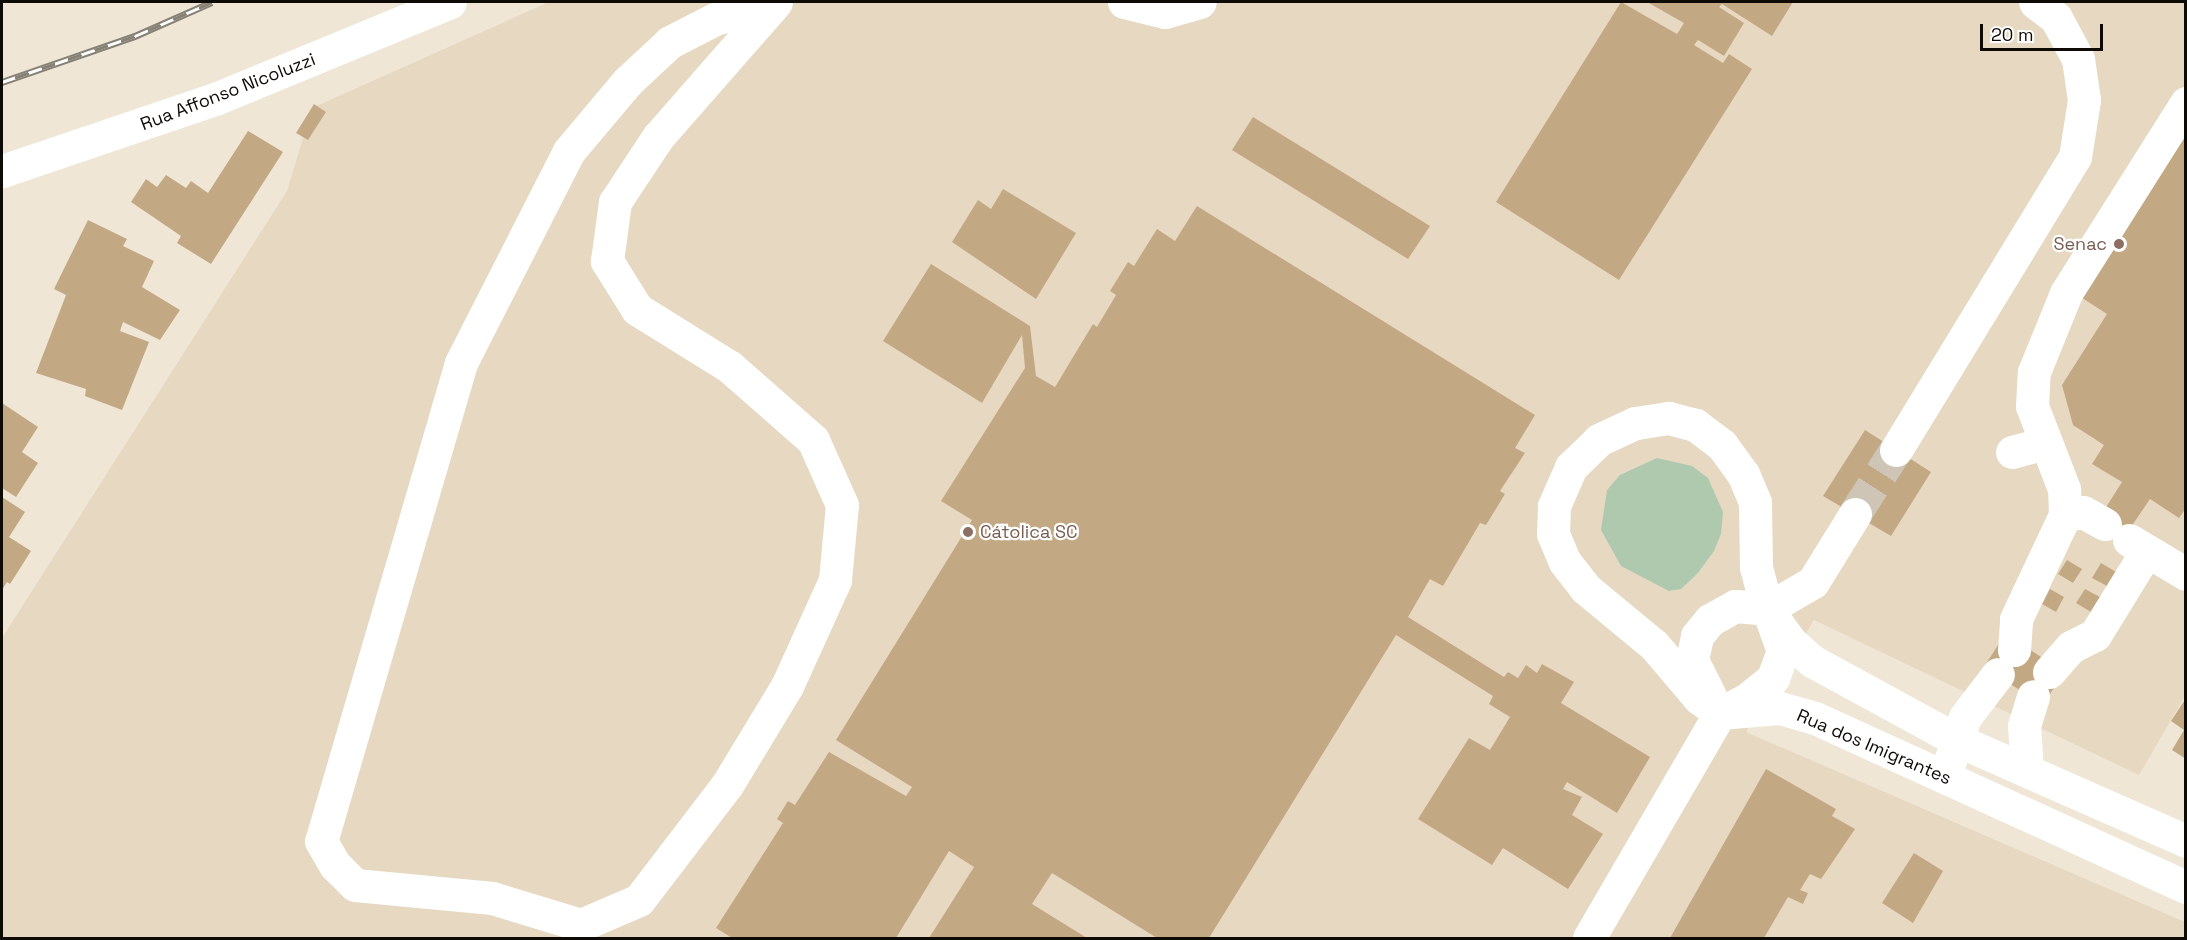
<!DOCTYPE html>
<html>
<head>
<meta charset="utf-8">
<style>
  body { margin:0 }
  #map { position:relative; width:2187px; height:940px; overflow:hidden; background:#f0e6d6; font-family:"Space Grotesk",sans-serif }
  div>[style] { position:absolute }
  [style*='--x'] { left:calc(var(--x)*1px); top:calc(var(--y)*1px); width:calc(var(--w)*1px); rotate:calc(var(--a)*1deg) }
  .built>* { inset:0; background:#e7d8c2 }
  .green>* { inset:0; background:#afc9af }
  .building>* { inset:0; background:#c3a983 }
  .minor-tunnel>* { height:33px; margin-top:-16.5px; transform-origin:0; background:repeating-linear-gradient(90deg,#cec5b7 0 33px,transparent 0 49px) }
  .minor>* { height:33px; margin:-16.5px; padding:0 16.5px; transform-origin:16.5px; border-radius:16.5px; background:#fff }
  .rail>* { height:7px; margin-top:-3.5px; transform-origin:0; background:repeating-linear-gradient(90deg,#fff 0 14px,#868075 0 28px); box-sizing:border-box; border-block:2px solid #868075 }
  .dots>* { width:16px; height:16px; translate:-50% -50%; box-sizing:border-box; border:3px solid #fff; border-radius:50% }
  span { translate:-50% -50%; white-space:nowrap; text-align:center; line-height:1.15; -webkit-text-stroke:4.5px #fff; paint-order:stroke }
  .street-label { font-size:18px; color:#0e0b06 }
  .education-label { font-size:18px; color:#785e54 }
  .right { translate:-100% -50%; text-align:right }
  .left { translate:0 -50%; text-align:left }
  .frame { position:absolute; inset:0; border:3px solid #0e0b06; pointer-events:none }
  .scale { position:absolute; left:1980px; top:24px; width:123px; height:27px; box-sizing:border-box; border:3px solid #0e0b06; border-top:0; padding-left:8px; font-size:18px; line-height:21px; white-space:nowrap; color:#0e0b06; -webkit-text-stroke:4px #fff; paint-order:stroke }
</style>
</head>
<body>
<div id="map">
  <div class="built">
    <i style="clip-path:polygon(549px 2px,2185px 2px,2185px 696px,2139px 775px,1814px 620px,1746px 732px,2185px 922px,2185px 938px,2px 938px,2px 638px,287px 191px,312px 108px)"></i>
  </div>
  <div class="green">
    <i style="clip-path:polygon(1657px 458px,1692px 466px,1708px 478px,1723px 512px,1721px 534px,1714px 551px,1698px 573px,1681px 589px,1669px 591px,1621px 566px,1601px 530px,1607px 490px,1620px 475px)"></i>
  </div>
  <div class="building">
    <i style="clip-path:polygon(1621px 2px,1677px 34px,1684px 23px,1647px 2px,1793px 2px,1772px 36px,1722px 4px,1719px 7px,1744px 23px,1724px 56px,1698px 40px,1694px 45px,1723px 63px,1729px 54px,1752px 69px,1619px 280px,1496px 202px)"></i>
    <i style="clip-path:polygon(314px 104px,326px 112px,308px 140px,296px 133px)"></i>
    <i style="clip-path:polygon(1253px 117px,1430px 226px,1408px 259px,1232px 150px)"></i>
    <i style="clip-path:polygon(2186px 120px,2186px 508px,2179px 518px,2150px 499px,2129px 530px,2103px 512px,2122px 482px,2092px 464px,2104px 445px,2073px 425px,2062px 385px,2107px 314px,2076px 294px)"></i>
    <i style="clip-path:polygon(248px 131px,283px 152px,211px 264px,177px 243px,181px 236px,131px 202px,146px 179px,157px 187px,166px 175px,186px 188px,191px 181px,208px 193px)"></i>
    <i style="clip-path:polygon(1003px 189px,1076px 233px,1036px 299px,952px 242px,978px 200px,991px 209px)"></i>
    <i style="clip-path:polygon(1197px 206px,1535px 415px,1515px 448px,1525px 453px,1500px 491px,1505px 494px,1486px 525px,1480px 523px,1443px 586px,1430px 579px,1408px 617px,1504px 677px,1508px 672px,1518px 678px,1526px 665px,1537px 673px,1542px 664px,1574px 682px,1561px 703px,1650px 757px,1617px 813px,1567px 782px,1563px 789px,1582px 797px,1572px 815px,1603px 834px,1568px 889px,1503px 848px,1492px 865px,1418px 819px,1469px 738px,1490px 750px,1510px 717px,1489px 704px,1493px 696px,1396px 635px,1209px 938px,1157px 938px,1052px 873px,1032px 904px,1087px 938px,929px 938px,974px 867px,949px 851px,896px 938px,732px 938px,716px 928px,783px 823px,777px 819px,788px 801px,795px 805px,829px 752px,906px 796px,912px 787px,836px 740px,972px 520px,941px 501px,1025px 368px,1022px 335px,982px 403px,883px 341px,931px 264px,1030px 326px,1036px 376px,1055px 387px,1093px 324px,1097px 327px,1116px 295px,1110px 291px,1128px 262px,1134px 266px,1157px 229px,1175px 241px)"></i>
    <i style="clip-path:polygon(88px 220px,127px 239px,123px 246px,154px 261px,142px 287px,180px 310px,160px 340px,123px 322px,120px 331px,149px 342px,122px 410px,85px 396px,86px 389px,36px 373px,66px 295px,54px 289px)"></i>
    <i style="clip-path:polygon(2px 403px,38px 427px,22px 452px,38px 463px,16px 497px,2px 488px)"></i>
    <i style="clip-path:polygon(1865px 430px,1931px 472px,1891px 536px,1823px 496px)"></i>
    <i style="clip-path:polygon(2px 497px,25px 512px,9px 537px,31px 551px,10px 584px,7px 582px,2px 590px)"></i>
    <i style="clip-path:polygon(2067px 560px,2082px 569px,2073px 583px,2058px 574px)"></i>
    <i style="clip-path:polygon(2101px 563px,2116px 572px,2107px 586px,2092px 578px)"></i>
    <i style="clip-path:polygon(2050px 589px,2064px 597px,2056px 612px,2042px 604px)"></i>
    <i style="clip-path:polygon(2085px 589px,2100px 597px,2091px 612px,2076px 603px)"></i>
    <i style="clip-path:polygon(2000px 642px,2023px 645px,2047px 661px,2059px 680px,2043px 705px,1984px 667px)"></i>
    <i style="clip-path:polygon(2186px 698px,2186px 759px,2172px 750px,2184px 730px,2171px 721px)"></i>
    <i style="clip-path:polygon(1766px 769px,1836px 809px,1832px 816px,1855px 829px,1821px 879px,1810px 874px,1800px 890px,1808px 893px,1803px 904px,1788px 897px,1764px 938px,1670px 938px)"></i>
    <i style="clip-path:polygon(1914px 853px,1943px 871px,1913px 923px,1882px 903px)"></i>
  </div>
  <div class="minor-tunnel">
    <i style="--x:1855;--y:514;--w:76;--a:-57.4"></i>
  </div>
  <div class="minor">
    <i style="--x:770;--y:2;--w:58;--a:162.8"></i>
    <i style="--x:715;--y:19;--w:51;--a:152.9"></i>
    <i style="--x:670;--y:42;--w:57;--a:137.1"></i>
    <i style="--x:628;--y:81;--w:92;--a:130.1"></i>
    <i style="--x:569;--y:151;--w:238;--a:117"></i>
    <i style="--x:461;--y:363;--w:498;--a:106.3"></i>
    <i style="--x:321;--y:841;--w:28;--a:60"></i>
    <i style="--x:335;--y:865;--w:28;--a:45"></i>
    <i style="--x:355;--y:885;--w:138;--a:5.4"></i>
    <i style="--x:492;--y:898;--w:93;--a:16.9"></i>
    <i style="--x:581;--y:925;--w:63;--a:-23.3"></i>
    <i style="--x:639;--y:900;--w:145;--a:-52.6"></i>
    <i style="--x:727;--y:785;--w:116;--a:-58.8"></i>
    <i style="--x:787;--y:686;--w:116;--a:-65.6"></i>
    <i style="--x:835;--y:580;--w:75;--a:-84.7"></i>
    <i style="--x:842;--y:505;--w:71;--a:-114"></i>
    <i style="--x:813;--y:440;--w:111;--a:-138.7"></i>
    <i style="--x:730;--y:367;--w:110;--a:-148.1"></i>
    <i style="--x:637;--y:309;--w:57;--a:-122"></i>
    <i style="--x:607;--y:261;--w:60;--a:-82.3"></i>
    <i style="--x:615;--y:202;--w:78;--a:-56.5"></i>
    <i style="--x:658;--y:137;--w:179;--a:-48.8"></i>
    <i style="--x:1124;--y:2;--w:42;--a:13.7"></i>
    <i style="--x:1165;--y:12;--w:36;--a:-16"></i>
    <i style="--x:2;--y:171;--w:225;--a:-18.7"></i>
    <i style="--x:215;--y:99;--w:254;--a:-22.4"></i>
    <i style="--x:1896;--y:450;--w:343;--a:-58.6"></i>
    <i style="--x:2075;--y:157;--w:58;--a:-81"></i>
    <i style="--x:2084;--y:100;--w:41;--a:-98.3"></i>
    <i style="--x:2078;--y:59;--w:47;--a:-118.2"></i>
    <i style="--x:2056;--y:18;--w:26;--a:-143"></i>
    <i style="--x:2012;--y:452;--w:35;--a:-15"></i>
    <i style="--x:2065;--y:515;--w:18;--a:-9"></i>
    <i style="--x:2083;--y:512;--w:25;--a:29"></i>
    <i style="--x:2129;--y:540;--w:66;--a:30.8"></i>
    <i style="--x:2014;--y:650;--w:31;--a:-86"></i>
    <i style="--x:2016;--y:619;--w:115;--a:-64.8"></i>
    <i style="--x:2065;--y:515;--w:26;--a:-92"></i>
    <i style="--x:2064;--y:489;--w:89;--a:-111.1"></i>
    <i style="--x:2032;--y:406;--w:34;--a:-87"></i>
    <i style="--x:2034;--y:372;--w:85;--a:-67.9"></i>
    <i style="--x:2066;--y:293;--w:225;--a:-57.7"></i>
    <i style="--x:2049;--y:672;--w:33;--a:-49"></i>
    <i style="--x:2071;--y:647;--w:27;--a:-27"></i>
    <i style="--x:2095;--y:635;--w:97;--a:-58.4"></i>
    <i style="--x:1710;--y:696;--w:40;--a:-116.6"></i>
    <i style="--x:1692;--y:660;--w:25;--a:-78"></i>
    <i style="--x:1697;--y:636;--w:21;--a:-51"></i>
    <i style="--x:1710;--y:620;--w:29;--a:-29"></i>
    <i style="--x:1735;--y:606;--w:32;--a:5"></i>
    <i style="--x:1767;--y:609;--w:53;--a:-30.4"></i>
    <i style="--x:1813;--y:582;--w:80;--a:-58.3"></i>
    <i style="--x:1950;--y:761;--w:46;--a:-71.2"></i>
    <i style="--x:1965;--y:717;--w:54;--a:-52.5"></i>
    <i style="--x:2027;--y:770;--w:44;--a:-93.9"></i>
    <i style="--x:2024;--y:726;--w:31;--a:-73"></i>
    <i style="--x:2186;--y:841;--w:250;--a:-156.2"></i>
    <i style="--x:1957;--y:740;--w:165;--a:-151.4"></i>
    <i style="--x:1812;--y:661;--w:30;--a:-138"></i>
    <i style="--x:1790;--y:641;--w:39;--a:-126"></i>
    <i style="--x:1767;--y:609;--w:43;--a:-104.7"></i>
    <i style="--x:1756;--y:567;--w:65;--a:-90.9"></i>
    <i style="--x:1755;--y:502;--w:30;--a:-113"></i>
    <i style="--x:1743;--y:474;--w:36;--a:-126"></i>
    <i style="--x:1722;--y:445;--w:34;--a:-143"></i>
    <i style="--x:1695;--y:425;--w:28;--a:-165"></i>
    <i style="--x:1668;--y:418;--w:33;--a:171"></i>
    <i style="--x:1635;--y:423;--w:40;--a:155"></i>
    <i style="--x:1599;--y:440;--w:39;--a:136"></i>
    <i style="--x:1571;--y:467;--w:43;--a:113.6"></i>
    <i style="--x:1554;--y:506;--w:28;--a:92"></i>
    <i style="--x:1553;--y:534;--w:30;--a:67"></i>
    <i style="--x:1565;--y:562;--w:33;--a:52"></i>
    <i style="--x:1585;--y:588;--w:89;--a:39.6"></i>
    <i style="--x:1654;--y:645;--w:70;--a:49.7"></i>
    <i style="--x:1699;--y:698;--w:26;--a:36"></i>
    <i style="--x:1720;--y:713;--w:60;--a:-4.8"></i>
    <i style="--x:1780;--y:708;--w:36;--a:16"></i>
    <i style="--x:1815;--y:718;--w:408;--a:24.5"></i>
    <i style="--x:1589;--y:938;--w:260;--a:-59.8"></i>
    <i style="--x:1720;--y:713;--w:29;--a:-27"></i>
    <i style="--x:1746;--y:700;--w:35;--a:-39"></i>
    <i style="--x:1773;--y:678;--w:29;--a:-70"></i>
    <i style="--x:1783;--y:651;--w:32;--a:-110"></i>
  </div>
  <div class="rail">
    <i style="--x:2;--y:82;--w:141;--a:-19.1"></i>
    <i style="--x:135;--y:36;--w:84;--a:-23.8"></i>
  </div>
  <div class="dots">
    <i style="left:2119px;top:244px;background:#8d6e63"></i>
    <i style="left:968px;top:532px;background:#8d6e63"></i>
  </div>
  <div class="street-label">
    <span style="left:228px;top:92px;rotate:-21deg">Rua Affonso Nicoluzzi</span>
    <span style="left:1874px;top:747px;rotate:23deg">Rua dos Imigrantes</span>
  </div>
  <div class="education-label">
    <span class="right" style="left:2107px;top:244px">Senac</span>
    <span class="left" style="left:980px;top:532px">Cátolica SC</span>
  </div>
  <div class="frame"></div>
  <div class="scale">20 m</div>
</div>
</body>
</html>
